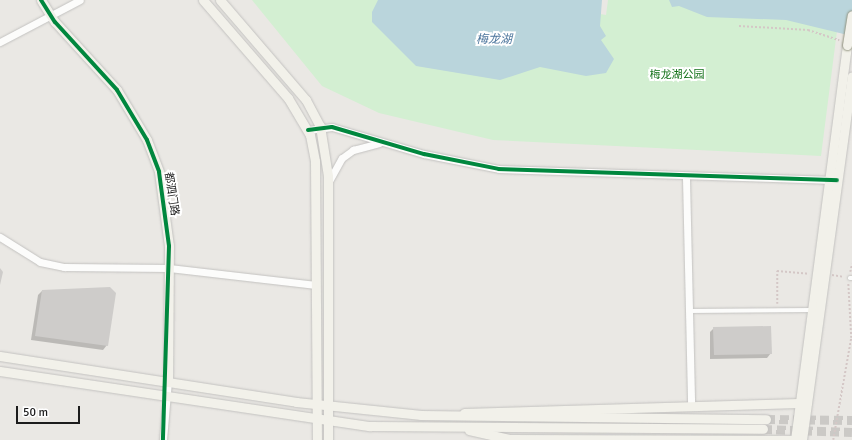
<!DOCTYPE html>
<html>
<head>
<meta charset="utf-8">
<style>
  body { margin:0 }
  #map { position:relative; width:852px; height:440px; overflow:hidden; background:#eae8e4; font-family:Signika,"Noto Sans SC",sans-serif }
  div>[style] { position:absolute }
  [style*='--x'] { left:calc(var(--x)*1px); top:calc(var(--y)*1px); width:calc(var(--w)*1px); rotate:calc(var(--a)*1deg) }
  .park>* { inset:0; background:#d3efd2 }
  .water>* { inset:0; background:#bad5dc }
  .shadow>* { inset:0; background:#0003 }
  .building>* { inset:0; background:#ceccca }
  .secondary-tunnel>* { height:9px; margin-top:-4.5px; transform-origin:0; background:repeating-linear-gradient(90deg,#cbc9c6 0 9px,transparent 0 13.5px) }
  .path>* { height:1.5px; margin-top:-0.75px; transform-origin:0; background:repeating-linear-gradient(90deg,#d4c7c6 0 2px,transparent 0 4px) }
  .roads { filter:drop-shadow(0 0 1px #c3c2c0) drop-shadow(0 0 1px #c3c2c0) }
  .lane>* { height:3.5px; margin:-1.75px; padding:0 1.75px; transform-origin:1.75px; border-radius:1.75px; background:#fcfcfb }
  .street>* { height:7px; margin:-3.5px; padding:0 3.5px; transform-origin:3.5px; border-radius:3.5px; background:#fcfcfb }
  .secondary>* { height:9px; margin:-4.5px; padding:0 4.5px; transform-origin:4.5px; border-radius:4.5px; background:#f2f1ea }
  .bridges { filter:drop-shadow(0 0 1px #91927e) drop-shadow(0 0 1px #91927e) }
  .secondary-bridge>* { height:9px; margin:-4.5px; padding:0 4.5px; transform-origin:4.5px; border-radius:4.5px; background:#f2f1ea }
  .cycleway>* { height:4px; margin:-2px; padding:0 2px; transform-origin:2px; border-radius:2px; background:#00873e }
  span { translate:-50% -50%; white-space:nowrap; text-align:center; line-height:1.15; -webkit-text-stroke:4px #fff; paint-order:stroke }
  .park-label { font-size:11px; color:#137119 }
  .street-label { font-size:11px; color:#1c1c1c }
  .water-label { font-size:12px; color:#4d769d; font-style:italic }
  .scale { position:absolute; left:16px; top:406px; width:64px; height:18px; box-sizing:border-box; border:2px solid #1c1c1c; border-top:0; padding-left:5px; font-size:12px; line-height:14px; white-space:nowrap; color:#1c1c1c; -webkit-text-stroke:3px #fff; paint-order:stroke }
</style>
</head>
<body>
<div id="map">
  <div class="park">
    <i style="clip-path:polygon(252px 0,519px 0,606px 15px,608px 0,689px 0,838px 23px,821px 156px,493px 140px,379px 113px,322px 86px)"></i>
  </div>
  <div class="water">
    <i style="clip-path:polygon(378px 0,602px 0,600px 26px,606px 36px,601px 40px,614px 59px,606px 73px,586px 76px,540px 67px,500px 80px,416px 66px,372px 22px,372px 12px)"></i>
    <i style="clip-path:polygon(669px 0,852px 0,852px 36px,786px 20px,707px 17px,679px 6px,672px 7px)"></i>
  </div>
  <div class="shadow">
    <i style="clip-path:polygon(113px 290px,107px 345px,103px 350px,31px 340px,38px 295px,42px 291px)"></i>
    <i style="clip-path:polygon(714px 328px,771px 353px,767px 358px,710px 359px,710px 332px)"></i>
  </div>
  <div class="building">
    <i style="clip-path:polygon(0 268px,3px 272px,0 285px)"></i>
    <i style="clip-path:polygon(110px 287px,116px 293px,108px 346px,35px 336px,42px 290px)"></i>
    <i style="clip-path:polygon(771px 326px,772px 354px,714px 355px,713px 327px)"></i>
  </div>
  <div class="secondary-tunnel">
    <i style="--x:766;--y:419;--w:86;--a:0.7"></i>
    <i style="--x:763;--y:429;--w:89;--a:1.9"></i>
  </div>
  <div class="path">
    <i style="--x:739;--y:26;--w:69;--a:3.3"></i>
    <i style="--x:808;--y:30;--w:33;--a:18"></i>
    <i style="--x:850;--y:272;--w:8;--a:-76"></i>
    <i style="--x:832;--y:275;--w:12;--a:9"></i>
    <i style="--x:777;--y:304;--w:33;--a:-90"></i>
    <i style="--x:777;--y:271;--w:32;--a:5"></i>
    <i style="--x:833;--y:440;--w:104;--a:-80"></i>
    <i style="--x:851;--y:338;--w:55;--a:-93.1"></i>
  </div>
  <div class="roads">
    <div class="lane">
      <i style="--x:850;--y:278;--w:2;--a:0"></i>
      <i style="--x:689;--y:311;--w:123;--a:-0.5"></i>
    </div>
    <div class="street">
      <i style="--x:0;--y:42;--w:90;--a:-27.7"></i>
      <i style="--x:308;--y:130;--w:24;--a:-7"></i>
      <i style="--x:332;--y:127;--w:96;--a:16.4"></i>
      <i style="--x:424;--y:154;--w:76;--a:11.3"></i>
      <i style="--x:499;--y:169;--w:335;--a:1.9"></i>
      <i style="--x:686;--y:178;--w:227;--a:88.7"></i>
      <i style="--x:329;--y:181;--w:26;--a:-61"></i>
      <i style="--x:342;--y:158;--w:14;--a:-36"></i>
      <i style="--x:353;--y:150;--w:27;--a:-15"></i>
      <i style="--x:0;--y:237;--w:47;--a:32"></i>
      <i style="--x:40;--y:262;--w:25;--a:12"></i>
      <i style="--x:64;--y:267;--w:105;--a:0.5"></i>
      <i style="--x:169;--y:268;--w:148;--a:6.6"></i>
      <i style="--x:163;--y:440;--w:59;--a:-85.2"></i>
    </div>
    <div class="secondary">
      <i style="--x:41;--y:0;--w:26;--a:58"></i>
      <i style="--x:55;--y:22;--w:92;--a:47.6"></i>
      <i style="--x:117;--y:90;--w:58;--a:59"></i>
      <i style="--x:147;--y:140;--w:34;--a:69"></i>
      <i style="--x:159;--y:172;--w:75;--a:82.3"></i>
      <i style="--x:169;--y:246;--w:135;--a:90.4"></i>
      <i style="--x:203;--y:0;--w:130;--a:49.1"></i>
      <i style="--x:288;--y:98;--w:43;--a:59.3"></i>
      <i style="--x:310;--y:135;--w:26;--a:79"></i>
      <i style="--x:315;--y:161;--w:279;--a:89.6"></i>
      <i style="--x:220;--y:0;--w:132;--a:49.3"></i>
      <i style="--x:306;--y:100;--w:30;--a:62"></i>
      <i style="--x:320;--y:126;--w:51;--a:80.9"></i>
      <i style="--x:328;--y:176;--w:264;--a:90"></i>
      <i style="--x:0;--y:356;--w:300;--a:8.8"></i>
      <i style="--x:296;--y:402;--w:126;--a:5.9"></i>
      <i style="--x:421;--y:415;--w:345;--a:0.7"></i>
      <i style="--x:0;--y:371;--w:374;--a:8.5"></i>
      <i style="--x:370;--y:426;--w:393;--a:0.4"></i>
      <i style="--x:464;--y:413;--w:343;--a:-1.7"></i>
      <i style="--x:469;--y:430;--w:41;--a:12.7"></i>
      <i style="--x:509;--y:439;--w:292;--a:0.2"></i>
      <i style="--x:795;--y:440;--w:398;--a:-82.5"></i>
      <i style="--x:802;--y:440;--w:367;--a:-82.2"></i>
    </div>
  </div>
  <div class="bridges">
    <div class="secondary-bridge">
      <i style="--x:847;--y:45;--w:30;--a:-81"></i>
    </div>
  </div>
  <div class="cycleway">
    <i style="--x:41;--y:0;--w:26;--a:58"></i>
    <i style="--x:55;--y:22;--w:92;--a:47.6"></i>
    <i style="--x:117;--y:90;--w:58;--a:59"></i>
    <i style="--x:147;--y:140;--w:34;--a:69"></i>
    <i style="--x:159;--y:172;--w:75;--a:82.3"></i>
    <i style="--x:169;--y:246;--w:194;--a:91.8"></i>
    <i style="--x:308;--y:130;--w:24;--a:-7"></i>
    <i style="--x:332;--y:127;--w:96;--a:16.4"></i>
    <i style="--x:424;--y:154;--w:76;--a:11.3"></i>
    <i style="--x:499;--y:169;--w:338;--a:1.9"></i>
  </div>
  <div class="park-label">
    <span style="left:677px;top:75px">梅龙湖公园</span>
  </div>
  <div class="street-label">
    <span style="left:171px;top:194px;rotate:81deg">都泗门路</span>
  </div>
  <div class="water-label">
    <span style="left:494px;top:40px">梅龙湖</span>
  </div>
  <div class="scale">50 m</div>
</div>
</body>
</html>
